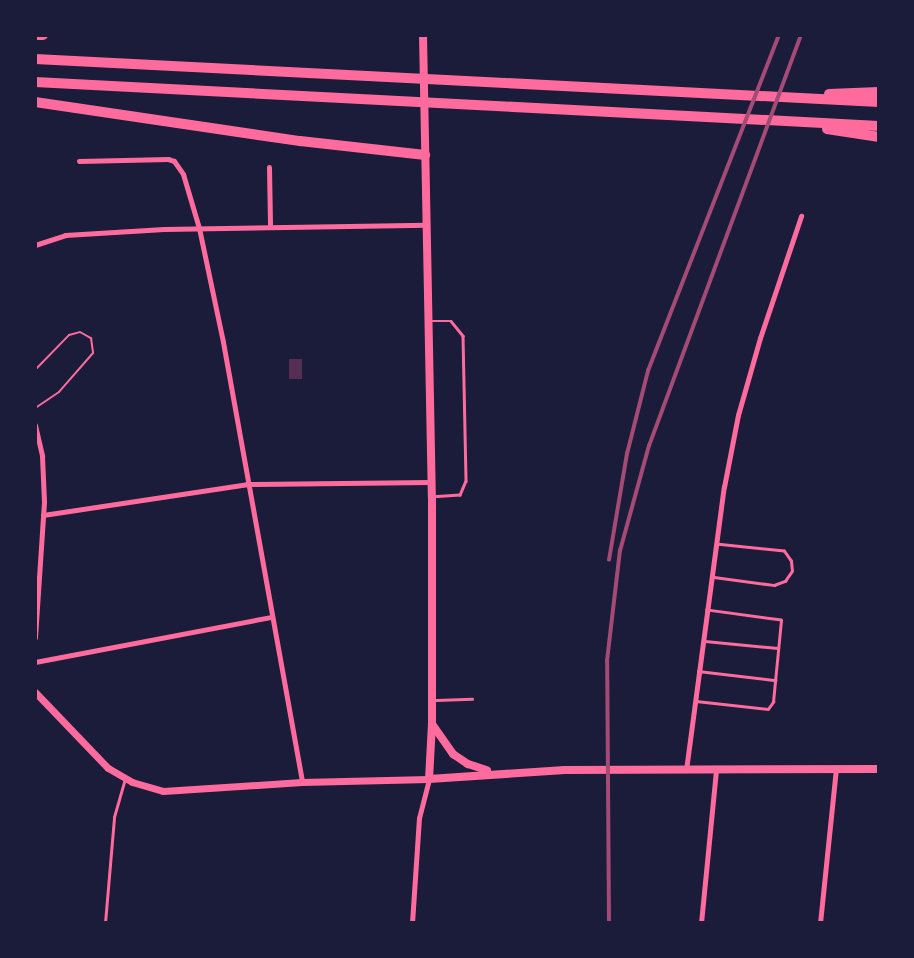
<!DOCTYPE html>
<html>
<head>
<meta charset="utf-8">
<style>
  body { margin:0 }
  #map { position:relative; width:914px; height:958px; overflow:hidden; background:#1b1b3a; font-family:Inter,sans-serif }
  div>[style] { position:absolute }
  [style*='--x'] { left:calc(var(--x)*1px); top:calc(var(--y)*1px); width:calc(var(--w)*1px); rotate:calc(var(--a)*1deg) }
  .building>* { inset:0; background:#542f53 }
  .path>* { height:2px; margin:-1px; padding:0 1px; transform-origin:1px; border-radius:1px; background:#ff6b9d }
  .service>* { height:2.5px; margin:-1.25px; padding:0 1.25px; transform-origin:1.25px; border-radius:1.25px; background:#ff6b9d }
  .minor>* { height:5px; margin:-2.5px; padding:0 2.5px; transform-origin:2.5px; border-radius:2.5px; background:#ff6b9d }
  .tertiary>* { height:7px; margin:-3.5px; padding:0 3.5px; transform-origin:3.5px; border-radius:3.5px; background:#ff6b9d }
  .secondary>* { height:8px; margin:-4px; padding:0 4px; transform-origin:4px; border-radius:4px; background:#ff6b9d }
  .motorway>* { height:10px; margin:-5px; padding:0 5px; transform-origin:5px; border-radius:5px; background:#ff6b9d }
  .rail>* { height:3.5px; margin:-1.75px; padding:0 1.75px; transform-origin:1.75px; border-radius:1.75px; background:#a44b75 }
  span { translate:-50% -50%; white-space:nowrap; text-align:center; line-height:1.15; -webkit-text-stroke:5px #1b1b3a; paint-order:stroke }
  .frame { position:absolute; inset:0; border:37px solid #1b1b3a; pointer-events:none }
</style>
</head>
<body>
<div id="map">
  <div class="building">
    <i style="clip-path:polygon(289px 359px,302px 359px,302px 379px,289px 379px)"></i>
  </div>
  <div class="path">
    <i style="--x:35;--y:370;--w:49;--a:-45.8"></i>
    <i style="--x:69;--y:335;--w:11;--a:-15"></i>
    <i style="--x:80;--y:332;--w:13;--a:29"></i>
    <i style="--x:91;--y:338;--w:15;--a:82"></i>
    <i style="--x:93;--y:353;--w:52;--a:131.1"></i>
    <i style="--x:59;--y:392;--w:29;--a:146"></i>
  </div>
  <div class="service">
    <i style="--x:432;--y:321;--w:19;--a:0"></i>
    <i style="--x:451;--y:321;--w:19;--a:51"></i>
    <i style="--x:463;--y:336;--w:145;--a:88.8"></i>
    <i style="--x:466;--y:481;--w:15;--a:113"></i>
    <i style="--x:460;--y:495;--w:26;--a:176"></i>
    <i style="--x:714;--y:577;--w:61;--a:7.6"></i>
    <i style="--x:774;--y:585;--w:12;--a:-20"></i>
    <i style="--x:785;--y:581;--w:12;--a:-55"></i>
    <i style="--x:792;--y:571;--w:10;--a:-96"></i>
    <i style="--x:791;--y:561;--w:12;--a:-125"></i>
    <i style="--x:784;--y:551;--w:68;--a:-174.1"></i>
    <i style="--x:705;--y:641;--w:73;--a:5.5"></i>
    <i style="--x:698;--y:671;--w:78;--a:6.7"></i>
    <i style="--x:436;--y:700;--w:36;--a:-2"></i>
    <i style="--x:696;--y:701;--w:72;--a:6.3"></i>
    <i style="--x:768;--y:709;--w:9;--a:-54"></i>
    <i style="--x:773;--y:702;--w:82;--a:-84.4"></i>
    <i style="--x:781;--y:620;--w:75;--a:-172.3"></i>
    <i style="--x:105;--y:923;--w:106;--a:-85.1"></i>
    <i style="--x:114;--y:817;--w:40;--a:-74"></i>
  </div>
  <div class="minor">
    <i style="--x:79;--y:161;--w:89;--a:-1.3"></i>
    <i style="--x:168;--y:159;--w:6;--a:18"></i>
    <i style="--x:174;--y:161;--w:16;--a:55"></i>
    <i style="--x:183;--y:174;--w:56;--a:73.5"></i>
    <i style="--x:199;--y:228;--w:116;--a:78.1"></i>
    <i style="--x:223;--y:342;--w:447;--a:79.8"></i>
    <i style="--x:269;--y:167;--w:60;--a:89"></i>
    <i style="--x:35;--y:245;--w:32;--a:-18"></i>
    <i style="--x:65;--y:235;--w:99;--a:-3.5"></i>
    <i style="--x:164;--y:229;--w:263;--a:-0.9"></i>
    <i style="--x:35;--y:425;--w:32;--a:77"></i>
    <i style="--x:42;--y:456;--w:46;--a:87.5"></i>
    <i style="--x:44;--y:502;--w:136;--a:93.8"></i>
    <i style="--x:43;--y:515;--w:206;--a:-8.6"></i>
    <i style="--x:247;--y:484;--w:184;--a:-0.6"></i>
    <i style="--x:35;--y:662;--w:241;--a:-10.8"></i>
    <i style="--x:686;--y:770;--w:286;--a:-82.4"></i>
    <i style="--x:724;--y:487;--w:73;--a:-79"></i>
    <i style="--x:738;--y:415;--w:80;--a:-74.1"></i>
    <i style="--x:760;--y:338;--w:129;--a:-71.4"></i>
    <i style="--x:412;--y:923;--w:105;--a:-86.2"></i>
    <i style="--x:419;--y:818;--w:40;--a:-75.6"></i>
    <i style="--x:701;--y:923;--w:155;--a:-84.4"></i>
    <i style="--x:820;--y:923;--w:155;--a:-84.1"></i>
  </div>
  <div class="tertiary">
    <i style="--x:35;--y:692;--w:105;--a:46.2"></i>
    <i style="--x:108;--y:768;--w:28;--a:30"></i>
    <i style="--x:132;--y:782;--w:32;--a:16"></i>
    <i style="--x:163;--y:791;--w:139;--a:-3.7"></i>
    <i style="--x:302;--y:782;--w:127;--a:-1.4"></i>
  </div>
  <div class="secondary">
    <i style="--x:423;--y:35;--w:463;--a:88.9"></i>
    <i style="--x:432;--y:498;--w:226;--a:90"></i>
    <i style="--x:432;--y:724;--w:55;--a:93.1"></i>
    <i style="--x:429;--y:779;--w:136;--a:-3.8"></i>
    <i style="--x:565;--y:770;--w:314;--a:-0.2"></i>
    <i style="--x:432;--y:724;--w:37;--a:55"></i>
    <i style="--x:453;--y:754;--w:18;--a:34"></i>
    <i style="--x:468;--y:764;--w:20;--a:18"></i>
  </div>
  <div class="motorway">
    <i style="--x:35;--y:35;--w:8;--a:0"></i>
    <i style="--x:35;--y:59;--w:845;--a:2.92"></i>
    <i style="--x:35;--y:82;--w:845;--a:2.98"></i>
    <i style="--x:829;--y:94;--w:50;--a:-2.3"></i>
    <i style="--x:35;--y:102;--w:268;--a:8.4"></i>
    <i style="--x:300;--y:141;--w:126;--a:6.4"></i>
    <i style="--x:827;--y:129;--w:53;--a:8.7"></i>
  </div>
  <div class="rail">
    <i style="--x:609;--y:560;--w:108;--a:-80.4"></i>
    <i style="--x:627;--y:454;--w:86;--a:-75.8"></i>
    <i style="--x:648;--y:371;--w:361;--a:-68.7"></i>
    <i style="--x:609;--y:923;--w:262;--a:-90.4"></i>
    <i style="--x:607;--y:661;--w:111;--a:-83.3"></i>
    <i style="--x:620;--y:551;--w:109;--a:-74.6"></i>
    <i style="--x:649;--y:446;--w:438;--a:-69.7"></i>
  </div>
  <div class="frame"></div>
</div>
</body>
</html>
